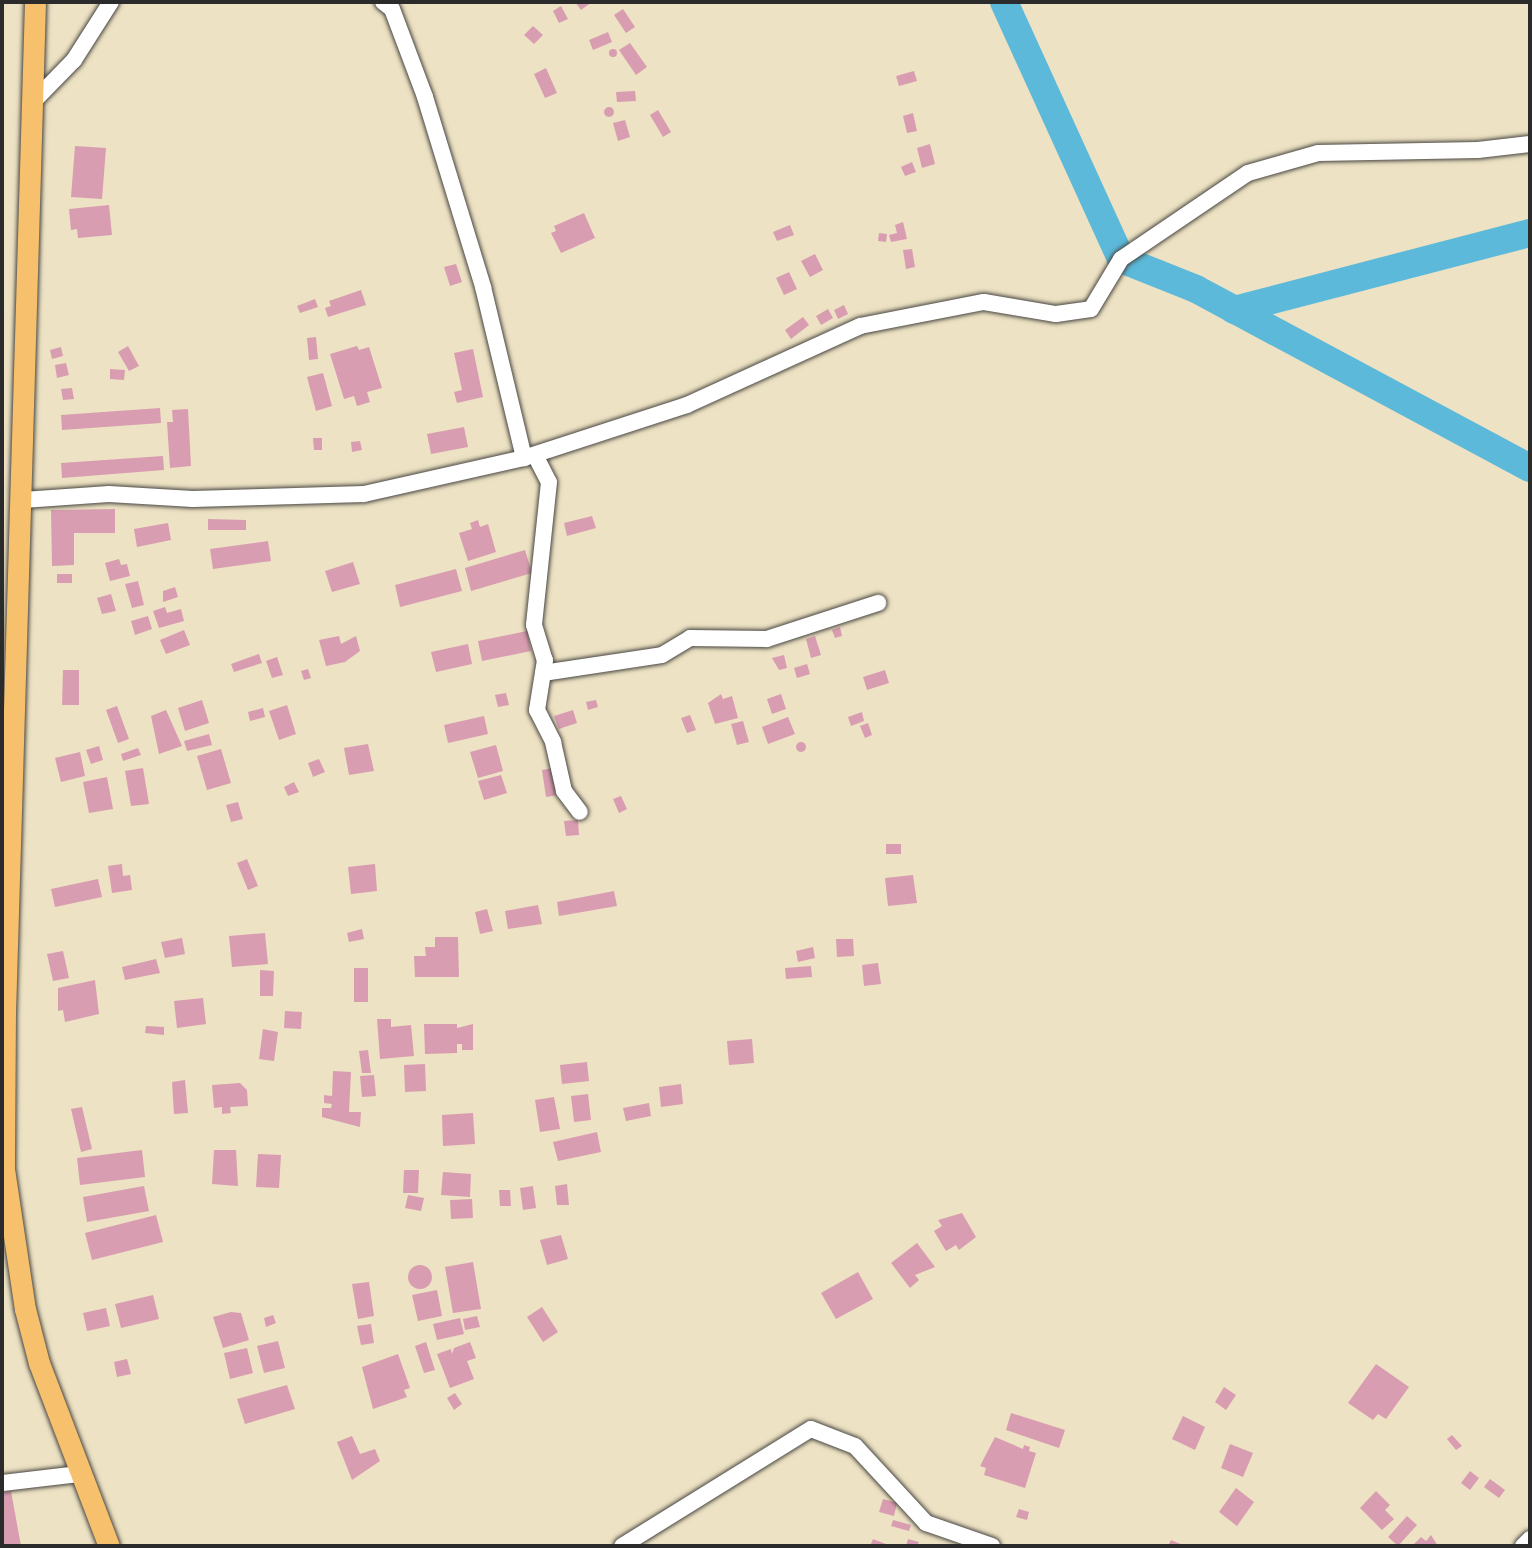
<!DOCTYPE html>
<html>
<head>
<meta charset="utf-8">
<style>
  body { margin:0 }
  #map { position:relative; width:1532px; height:1548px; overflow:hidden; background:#ede2c3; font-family:"Libre Caslon Text",serif }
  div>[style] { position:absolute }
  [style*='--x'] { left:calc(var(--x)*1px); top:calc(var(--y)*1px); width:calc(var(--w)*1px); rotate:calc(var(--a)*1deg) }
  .river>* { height:28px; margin:-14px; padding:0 14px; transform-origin:14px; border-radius:14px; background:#5cb9da }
  .building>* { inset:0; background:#d99db1 }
  .round { border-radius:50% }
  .roads { filter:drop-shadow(0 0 2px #484642) drop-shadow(0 0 2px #484642) }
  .minor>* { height:16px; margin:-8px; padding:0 8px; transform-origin:8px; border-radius:8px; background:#fff }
  .major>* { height:21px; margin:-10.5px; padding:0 10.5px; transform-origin:10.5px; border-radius:10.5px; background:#f7c06c }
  span { translate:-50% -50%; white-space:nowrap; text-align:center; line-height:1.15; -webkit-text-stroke:6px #f7f3e8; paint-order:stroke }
  .frame { position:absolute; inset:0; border:4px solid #2b2b2b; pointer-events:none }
</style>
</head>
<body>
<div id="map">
  <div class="river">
    <i style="--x:1004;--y:2;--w:282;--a:65.5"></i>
    <i style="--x:1121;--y:259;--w:81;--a:21.8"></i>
    <i style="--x:1196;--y:289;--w:379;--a:28.2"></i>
    <i style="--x:1234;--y:310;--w:306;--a:-14.6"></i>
  </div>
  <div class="building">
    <i style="clip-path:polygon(575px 2px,592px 2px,581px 10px)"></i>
    <i style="clip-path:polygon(561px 6px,568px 19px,559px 23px,553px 11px)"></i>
    <i style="clip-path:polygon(623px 9px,635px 27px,626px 33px,614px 15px)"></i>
    <i style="clip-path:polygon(533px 26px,543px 35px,534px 44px,524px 35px)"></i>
    <i style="clip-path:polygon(608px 32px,612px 42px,593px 50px,589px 40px)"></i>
    <i style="clip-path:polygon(630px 43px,647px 67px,636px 75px,619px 50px)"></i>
    <i class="round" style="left:609px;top:49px;width:8px;height:8px"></i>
    <i style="clip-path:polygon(546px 68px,557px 93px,545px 98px,534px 74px)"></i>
    <i style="clip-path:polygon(914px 71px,917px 81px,899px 86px,896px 76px)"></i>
    <i style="clip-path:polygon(635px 91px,636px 101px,617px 102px,616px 92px)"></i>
    <i class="round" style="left:604px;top:107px;width:10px;height:10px"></i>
    <i style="clip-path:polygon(658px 110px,671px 132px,663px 137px,650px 115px)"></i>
    <i style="clip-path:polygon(913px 113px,917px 131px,907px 133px,903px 116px)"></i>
    <i style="clip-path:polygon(625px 120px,630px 137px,618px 141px,613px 123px)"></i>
    <i style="clip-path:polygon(930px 144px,935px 164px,922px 168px,917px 148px)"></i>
    <i style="clip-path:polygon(75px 146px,106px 148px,102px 199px,71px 197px)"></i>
    <i style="clip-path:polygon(912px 162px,916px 172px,905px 176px,901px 167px)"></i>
    <i style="clip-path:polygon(109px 205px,112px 235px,78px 238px,77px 229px,71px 230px,69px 209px)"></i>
    <i style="clip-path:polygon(584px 213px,595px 238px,561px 253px,551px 233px,556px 231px,554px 226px)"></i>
    <i style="clip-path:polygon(903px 222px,907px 239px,891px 242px,889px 235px,897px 233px,895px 225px)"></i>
    <i style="clip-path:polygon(790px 225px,794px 235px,777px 241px,773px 232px)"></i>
    <i style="clip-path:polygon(879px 233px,887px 234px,886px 242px,878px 241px)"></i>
    <i style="clip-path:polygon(912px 249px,915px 267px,906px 269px,903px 250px)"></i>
    <i style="clip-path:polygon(815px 254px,823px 270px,810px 277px,801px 261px)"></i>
    <i style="clip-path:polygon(456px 264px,462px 282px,450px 286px,444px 267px)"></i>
    <i style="clip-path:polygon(789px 272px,797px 289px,784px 295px,776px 278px)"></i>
    <i style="clip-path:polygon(361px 290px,366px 305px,328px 317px,325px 308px,331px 306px,329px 301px)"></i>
    <i style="clip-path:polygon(315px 299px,318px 307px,300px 313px,297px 306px)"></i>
    <i style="clip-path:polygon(844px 305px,848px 314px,838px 319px,834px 310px)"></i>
    <i style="clip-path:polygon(828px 309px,833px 318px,821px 325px,816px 316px)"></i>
    <i style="clip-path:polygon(803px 317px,809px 325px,791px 339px,785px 330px)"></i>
    <i style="clip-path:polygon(316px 337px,318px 359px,309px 360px,307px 338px)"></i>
    <i style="clip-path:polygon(128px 346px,139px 366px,129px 371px,118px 352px)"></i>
    <i style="clip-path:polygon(357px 346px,359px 350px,369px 347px,382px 388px,367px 392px,370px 402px,357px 406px,354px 396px,344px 399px,330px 354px)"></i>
    <i style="clip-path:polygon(61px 347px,63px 356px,52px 359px,50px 350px)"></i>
    <i style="clip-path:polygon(473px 349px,483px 397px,457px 403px,454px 392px,462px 390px,454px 353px)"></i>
    <i style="clip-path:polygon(66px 363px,69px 375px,57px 378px,55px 365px)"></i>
    <i style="clip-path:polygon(110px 369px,125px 370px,124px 380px,110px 379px)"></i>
    <i style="clip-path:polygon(323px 373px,332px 406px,316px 411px,307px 377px)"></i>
    <i style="clip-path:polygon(72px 388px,74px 399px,63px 400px,61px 389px)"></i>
    <i style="clip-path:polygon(160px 408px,161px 423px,62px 430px,61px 415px)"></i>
    <i style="clip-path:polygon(188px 409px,191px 466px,170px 468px,167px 422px,173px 422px,172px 410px)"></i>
    <i style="clip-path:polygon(464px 427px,468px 447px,431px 454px,427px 434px)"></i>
    <i style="clip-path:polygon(313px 438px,322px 438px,322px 450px,314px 450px)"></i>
    <i style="clip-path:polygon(360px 441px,362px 450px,352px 452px,351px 442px)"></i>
    <i style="clip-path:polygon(163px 456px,164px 470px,62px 478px,61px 463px)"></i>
    <i style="clip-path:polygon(115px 509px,115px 533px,74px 533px,74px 565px,52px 566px,51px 510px)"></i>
    <i style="clip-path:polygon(592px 516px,596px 528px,567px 536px,564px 523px)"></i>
    <i style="clip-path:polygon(208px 519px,246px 520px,246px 530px,208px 530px)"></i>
    <i style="clip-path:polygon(478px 520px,480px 527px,488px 524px,496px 552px,468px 561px,459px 533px,472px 529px,470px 523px)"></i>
    <i style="clip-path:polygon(168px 523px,171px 540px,137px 547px,134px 529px)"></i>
    <i style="clip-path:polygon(268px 541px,271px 561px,213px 569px,210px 549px)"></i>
    <i style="clip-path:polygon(525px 550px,532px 573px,471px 591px,465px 568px)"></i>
    <i style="clip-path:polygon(119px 559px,121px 565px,127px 564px,130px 576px,110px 581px,105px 563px)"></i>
    <i style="clip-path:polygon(353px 562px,360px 584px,332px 592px,325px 571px)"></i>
    <i style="clip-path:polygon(456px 569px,462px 591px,400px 607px,395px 585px)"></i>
    <i style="clip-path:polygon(57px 574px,72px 574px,72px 583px,57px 583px)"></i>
    <i style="clip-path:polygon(138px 581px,144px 605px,132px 608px,125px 584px)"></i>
    <i style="clip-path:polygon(175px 587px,178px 597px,163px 602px,163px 591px)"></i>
    <i style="clip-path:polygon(111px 594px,116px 611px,102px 614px,97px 598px)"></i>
    <i style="clip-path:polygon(165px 607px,167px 613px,181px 609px,184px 621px,159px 628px,153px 611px)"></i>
    <i style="clip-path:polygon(148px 616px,152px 629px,135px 635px,131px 621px)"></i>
    <i style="clip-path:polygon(840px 627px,842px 636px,835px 638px,832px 630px)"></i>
    <i style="clip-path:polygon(184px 630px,190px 645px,166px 654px,160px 640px)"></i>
    <i style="clip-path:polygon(527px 631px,531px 651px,482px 661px,478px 641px)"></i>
    <i style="clip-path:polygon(339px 636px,341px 644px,356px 636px,360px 651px,345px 662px,326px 666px,319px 640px)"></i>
    <i style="clip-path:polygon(815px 636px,821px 655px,811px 658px,806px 639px)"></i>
    <i style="clip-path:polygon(468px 644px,472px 664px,436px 672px,431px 652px)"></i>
    <i style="clip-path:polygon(259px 654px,262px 663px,234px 672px,231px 664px)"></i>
    <i style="clip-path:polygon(784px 655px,787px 668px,779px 670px,772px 658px)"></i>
    <i style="clip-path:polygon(277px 657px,283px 675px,272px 678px,266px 661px)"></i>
    <i style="clip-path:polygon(807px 664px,810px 674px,797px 678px,794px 668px)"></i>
    <i style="clip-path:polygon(308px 669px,311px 678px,304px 680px,301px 671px)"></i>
    <i style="clip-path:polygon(63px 670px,79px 670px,79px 705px,62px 705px)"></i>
    <i style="clip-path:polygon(885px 670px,889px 683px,867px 690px,863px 677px)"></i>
    <i style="clip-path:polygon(506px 693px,509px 705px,498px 707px,495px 695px)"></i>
    <i style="clip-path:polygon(721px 694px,723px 699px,732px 696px,738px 718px,715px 724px,708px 703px)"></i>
    <i style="clip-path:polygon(781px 694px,786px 709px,772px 714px,767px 699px)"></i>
    <i style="clip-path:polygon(202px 700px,209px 723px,185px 731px,178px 708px)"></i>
    <i style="clip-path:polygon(596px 700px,598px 707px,588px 710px,586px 702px)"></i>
    <i style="clip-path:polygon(287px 705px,296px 734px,279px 740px,269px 711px)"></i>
    <i style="clip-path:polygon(117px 706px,129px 739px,118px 743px,106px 710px)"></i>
    <i style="clip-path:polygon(263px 708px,265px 717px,250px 721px,248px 712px)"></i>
    <i style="clip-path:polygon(166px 710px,182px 746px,159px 754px,151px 716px)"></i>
    <i style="clip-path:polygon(573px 710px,577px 723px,559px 729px,554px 716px)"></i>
    <i style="clip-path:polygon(862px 712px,864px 721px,851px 726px,848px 717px)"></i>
    <i style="clip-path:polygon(690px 715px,696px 730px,687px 733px,681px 718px)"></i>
    <i style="clip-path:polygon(484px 716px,488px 734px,448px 743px,444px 725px)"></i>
    <i style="clip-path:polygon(788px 717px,795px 734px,768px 744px,762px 727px)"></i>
    <i style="clip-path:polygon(743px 721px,749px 742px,737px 745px,731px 724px)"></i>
    <i style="clip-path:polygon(868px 723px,872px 735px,865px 738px,860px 726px)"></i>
    <i style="clip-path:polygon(209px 734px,212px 745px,187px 751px,184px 741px)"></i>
    <i class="round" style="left:796px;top:742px;width:10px;height:10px"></i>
    <i style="clip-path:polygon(368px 744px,374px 771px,349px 775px,344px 748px)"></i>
    <i style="clip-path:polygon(496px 745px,503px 771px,478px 778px,470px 752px)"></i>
    <i style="clip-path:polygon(99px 746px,103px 760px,91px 764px,86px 750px)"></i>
    <i style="clip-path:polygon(138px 748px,141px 755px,123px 761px,121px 754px)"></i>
    <i style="clip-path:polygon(221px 749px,231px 783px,207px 790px,197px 756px)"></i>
    <i style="clip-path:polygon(80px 752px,85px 776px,61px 782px,55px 758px)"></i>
    <i style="clip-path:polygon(319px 759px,325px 772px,313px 777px,308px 763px)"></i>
    <i style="clip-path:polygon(143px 768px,149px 804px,131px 806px,125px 771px)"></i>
    <i style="clip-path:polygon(553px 768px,558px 795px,546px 797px,542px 770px)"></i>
    <i style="clip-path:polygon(501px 775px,507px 793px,484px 800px,478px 781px)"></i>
    <i style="clip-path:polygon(107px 777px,113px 809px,89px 813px,83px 782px)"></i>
    <i style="clip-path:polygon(294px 782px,299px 792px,288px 796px,284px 787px)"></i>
    <i style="clip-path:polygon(621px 796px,627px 809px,619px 813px,613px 799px)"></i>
    <i style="clip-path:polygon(238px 802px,243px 819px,231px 822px,226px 805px)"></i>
    <i style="clip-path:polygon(578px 820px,579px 835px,566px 836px,564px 821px)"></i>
    <i style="clip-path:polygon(886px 844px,901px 844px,901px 854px,886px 854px)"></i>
    <i style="clip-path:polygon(247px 859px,258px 886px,248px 890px,237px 863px)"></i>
    <i style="clip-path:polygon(122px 864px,123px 876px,130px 875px,132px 890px,112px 893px,108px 866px)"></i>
    <i style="clip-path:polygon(375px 864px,377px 891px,351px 894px,348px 867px)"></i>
    <i style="clip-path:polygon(913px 875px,917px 903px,888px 906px,885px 878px)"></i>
    <i style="clip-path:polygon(98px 879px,102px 897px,55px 907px,51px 889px)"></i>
    <i style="clip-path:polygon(614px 891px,617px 906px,559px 916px,557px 902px)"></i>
    <i style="clip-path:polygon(538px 905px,542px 924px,508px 929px,505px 911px)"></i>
    <i style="clip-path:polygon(487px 909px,493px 931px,480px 934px,475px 912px)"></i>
    <i style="clip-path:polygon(362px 929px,364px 939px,349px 942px,347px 933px)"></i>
    <i style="clip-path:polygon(265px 933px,268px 964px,232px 967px,229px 936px)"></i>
    <i style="clip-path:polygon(435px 937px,458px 937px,459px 977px,415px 977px,414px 956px,426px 956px,425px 947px,435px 947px)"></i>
    <i style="clip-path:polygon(182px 938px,185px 954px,165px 958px,161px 942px)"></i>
    <i style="clip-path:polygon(836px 939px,853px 939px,854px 956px,837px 957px)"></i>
    <i style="clip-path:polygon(813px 947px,815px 958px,798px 962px,796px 951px)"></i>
    <i style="clip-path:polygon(63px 951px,69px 978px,53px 981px,47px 954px)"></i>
    <i style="clip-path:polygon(156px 959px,160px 973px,125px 980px,122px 967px)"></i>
    <i style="clip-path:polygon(878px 963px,881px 984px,864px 986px,862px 965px)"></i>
    <i style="clip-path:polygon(811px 966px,812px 977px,786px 979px,785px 968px)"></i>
    <i style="clip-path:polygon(354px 968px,368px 968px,368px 1002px,354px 1002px)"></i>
    <i style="clip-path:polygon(260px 970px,274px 971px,273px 996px,260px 996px)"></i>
    <i style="clip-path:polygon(95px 980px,99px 1014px,65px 1022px,63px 1010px,58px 1011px,58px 988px)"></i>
    <i style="clip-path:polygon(203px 998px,206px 1024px,177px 1028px,174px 1001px)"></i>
    <i style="clip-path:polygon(285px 1011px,302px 1012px,301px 1029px,284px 1028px)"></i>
    <i style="clip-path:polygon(377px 1019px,391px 1019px,391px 1027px,411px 1025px,414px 1056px,380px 1059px)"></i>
    <i style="clip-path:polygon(424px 1024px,457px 1024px,457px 1028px,473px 1024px,473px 1050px,462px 1050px,462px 1044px,457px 1044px,457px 1053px,425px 1054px)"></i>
    <i style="clip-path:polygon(146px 1026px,164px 1027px,164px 1035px,145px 1033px)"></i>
    <i style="clip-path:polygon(263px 1029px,278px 1032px,274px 1061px,259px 1059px)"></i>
    <i style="clip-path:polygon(752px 1039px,754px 1063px,729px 1065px,727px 1041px)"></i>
    <i style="clip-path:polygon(368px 1050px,371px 1073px,362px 1073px,359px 1051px)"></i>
    <i style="clip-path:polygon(587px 1062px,589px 1081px,562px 1084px,560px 1065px)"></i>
    <i style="clip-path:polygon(425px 1064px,426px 1091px,405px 1092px,404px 1065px)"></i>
    <i style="clip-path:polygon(333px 1071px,351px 1072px,349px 1112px,361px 1112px,360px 1127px,322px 1117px,322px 1108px,331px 1108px,332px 1104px,324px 1103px,324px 1095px,332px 1096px)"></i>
    <i style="clip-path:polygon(374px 1075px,376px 1096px,362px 1097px,360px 1076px)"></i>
    <i style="clip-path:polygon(185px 1080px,188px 1113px,174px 1114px,172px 1082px)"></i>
    <i style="clip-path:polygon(240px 1083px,247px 1090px,248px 1106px,230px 1107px,231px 1113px,222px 1114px,222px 1107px,214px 1108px,212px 1085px)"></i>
    <i style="clip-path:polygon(681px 1084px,683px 1104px,661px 1107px,659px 1087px)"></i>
    <i style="clip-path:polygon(588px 1094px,591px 1120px,574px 1122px,571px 1096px)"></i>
    <i style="clip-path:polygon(554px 1097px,560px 1129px,540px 1132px,535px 1100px)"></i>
    <i style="clip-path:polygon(649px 1103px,651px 1116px,626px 1121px,623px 1108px)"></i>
    <i style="clip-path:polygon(82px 1107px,92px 1149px,81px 1152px,71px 1109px)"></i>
    <i style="clip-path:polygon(473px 1113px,475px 1144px,443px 1146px,442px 1115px)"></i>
    <i style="clip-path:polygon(597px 1132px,601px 1152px,558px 1161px,553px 1142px)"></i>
    <i style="clip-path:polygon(142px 1150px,145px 1177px,80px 1185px,77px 1158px)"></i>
    <i style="clip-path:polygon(214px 1150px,236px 1150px,238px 1186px,212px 1184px)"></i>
    <i style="clip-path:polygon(258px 1154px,281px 1155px,279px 1188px,256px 1187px)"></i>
    <i style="clip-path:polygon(404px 1170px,419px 1170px,418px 1193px,403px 1193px)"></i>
    <i style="clip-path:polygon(443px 1172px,471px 1174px,470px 1197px,441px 1195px)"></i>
    <i style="clip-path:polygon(567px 1184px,569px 1205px,557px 1205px,555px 1186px)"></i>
    <i style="clip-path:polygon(144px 1186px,149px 1211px,87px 1222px,83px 1197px)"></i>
    <i style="clip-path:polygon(533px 1186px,536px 1208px,523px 1210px,520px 1188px)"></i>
    <i style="clip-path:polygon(499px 1190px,510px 1190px,511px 1206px,500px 1206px)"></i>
    <i style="clip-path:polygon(408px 1195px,424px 1198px,421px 1211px,405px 1208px)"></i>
    <i style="clip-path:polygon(472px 1199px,473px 1218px,451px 1219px,450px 1200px)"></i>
    <i style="clip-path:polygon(962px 1213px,976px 1237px,959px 1250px,956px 1245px,946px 1251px,934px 1231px,942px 1226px,938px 1220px)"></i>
    <i style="clip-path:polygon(156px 1215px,163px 1242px,92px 1260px,85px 1233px)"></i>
    <i style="clip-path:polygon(561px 1235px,568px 1259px,547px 1265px,540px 1240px)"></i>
    <i style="clip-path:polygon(917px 1243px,935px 1267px,915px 1275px,919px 1280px,910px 1288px,891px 1263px)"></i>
    <i style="clip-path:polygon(473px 1262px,481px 1309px,453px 1313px,445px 1267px)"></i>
    <i class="round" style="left:408px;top:1265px;width:24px;height:24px"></i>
    <i style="clip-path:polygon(858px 1272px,873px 1299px,836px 1319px,821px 1293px)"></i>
    <i style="clip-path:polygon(369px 1282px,374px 1316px,358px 1319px,352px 1284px)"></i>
    <i style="clip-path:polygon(437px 1290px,442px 1316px,418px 1321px,412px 1295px)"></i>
    <i style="clip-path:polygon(153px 1295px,159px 1319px,121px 1328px,115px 1304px)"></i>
    <i style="clip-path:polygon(542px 1307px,558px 1332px,543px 1342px,527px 1317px)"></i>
    <i style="clip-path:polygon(106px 1308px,110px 1326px,87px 1331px,83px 1313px)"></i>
    <i style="clip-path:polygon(231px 1312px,241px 1313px,249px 1340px,223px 1348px,213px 1317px)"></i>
    <i style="clip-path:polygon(273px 1315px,276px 1323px,266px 1327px,264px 1318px)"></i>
    <i style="clip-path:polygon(477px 1316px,480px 1327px,465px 1330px,463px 1319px)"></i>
    <i style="clip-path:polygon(460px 1318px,464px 1334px,437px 1340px,433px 1324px)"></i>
    <i style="clip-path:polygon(371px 1324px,374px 1343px,361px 1345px,357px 1326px)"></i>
    <i style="clip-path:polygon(278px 1341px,285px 1368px,264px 1373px,257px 1346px)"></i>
    <i style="clip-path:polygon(426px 1342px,435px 1370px,424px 1373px,415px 1346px)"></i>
    <i style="clip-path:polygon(470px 1342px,476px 1358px,467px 1361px,474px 1379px,450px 1388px,437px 1354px,451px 1349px,452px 1354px,454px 1348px)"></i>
    <i style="clip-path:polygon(247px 1348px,253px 1373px,230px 1379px,224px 1353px)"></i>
    <i style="clip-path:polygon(398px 1354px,410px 1388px,404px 1390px,407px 1397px,373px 1409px,362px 1367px)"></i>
    <i style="clip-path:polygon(127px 1359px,131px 1374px,117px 1377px,114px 1362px)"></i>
    <i style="clip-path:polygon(1376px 1364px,1409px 1387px,1386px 1419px,1378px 1414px,1373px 1420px,1348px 1403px)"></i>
    <i style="clip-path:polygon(287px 1385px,295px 1409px,245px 1424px,237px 1399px)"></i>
    <i style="clip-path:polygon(1224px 1387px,1236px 1395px,1226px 1410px,1215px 1402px)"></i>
    <i style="clip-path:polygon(455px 1393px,462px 1404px,454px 1410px,447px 1398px)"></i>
    <i style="clip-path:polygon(1011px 1413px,1065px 1430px,1059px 1448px,1006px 1430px)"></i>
    <i style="clip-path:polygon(1183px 1416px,1205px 1427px,1195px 1450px,1172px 1439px)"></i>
    <i style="clip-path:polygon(1452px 1435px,1462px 1446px,1456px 1450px,1447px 1439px)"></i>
    <i style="clip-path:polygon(352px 1436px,360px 1454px,375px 1449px,380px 1461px,352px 1480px,337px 1442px)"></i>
    <i style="clip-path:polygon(995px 1437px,1023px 1449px,1024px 1445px,1030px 1447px,1029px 1451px,1036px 1453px,1025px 1488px,984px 1475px,986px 1468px,980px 1466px)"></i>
    <i style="clip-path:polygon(1230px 1444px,1253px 1453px,1243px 1477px,1221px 1468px)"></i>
    <i style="clip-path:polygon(1470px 1471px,1479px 1478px,1470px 1490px,1461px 1483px)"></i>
    <i style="clip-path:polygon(1490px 1479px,1505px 1490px,1499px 1498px,1484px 1487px)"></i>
    <i style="clip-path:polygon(1236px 1488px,1254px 1502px,1237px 1526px,1219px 1512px)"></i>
    <i style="clip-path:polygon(11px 1491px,21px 1546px,2px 1546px,2px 1493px)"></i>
    <i style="clip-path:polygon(1376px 1491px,1390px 1505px,1385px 1510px,1394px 1519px,1382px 1530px,1360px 1508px)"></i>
    <i style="clip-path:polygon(883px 1499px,897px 1503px,894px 1516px,879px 1512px)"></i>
    <i style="clip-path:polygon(1019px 1509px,1029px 1512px,1027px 1520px,1016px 1517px)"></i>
    <i style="clip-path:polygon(1407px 1516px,1417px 1525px,1398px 1546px,1388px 1537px)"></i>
    <i style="clip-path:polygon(893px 1520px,911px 1525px,909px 1531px,891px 1526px)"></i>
    <i style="clip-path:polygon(1431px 1535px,1438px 1546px,1412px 1546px,1421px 1537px,1426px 1541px)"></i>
    <i style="clip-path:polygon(873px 1539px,891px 1546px,870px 1546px)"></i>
    <i style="clip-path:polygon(908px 1539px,919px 1542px,917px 1546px,906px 1546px)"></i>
    <i style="clip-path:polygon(1171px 1540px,1185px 1546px,1168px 1546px)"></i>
  </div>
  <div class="roads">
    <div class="minor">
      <i style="--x:383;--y:2;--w:11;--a:38"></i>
      <i style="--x:392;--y:9;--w:94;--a:69.4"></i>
      <i style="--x:425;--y:97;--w:199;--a:73"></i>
      <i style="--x:483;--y:287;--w:176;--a:76.5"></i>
      <i style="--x:33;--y:102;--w:59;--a:-45.7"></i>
      <i style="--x:74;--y:60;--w:69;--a:-57.5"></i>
      <i style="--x:535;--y:455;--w:30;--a:63"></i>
      <i style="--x:549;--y:482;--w:144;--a:96"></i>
      <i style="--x:534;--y:625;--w:37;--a:73"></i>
      <i style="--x:545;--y:660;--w:51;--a:99.1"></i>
      <i style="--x:537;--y:710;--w:36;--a:63"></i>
      <i style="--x:553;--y:742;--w:50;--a:77.3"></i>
      <i style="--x:564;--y:791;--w:26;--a:53"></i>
      <i style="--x:23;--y:500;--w:86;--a:-4"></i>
      <i style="--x:109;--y:494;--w:84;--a:3.4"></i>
      <i style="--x:193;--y:499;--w:171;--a:-1.7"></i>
      <i style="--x:364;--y:494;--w:164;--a:-12.7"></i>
      <i style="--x:524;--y:458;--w:171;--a:-18"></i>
      <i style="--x:687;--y:405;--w:190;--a:-24.5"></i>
      <i style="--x:860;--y:326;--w:126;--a:-11"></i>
      <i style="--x:984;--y:302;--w:73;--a:9.5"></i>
      <i style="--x:1056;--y:314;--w:35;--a:-8"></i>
      <i style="--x:1091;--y:309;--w:58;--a:-59"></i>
      <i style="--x:1121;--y:259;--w:153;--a:-34.1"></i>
      <i style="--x:1248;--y:173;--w:73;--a:-15.9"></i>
      <i style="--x:1318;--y:153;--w:160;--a:-1.1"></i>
      <i style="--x:1478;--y:150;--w:52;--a:-6.6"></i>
      <i style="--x:543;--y:673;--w:120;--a:-8.6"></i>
      <i style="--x:662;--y:655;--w:33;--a:-31"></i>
      <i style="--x:690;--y:638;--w:77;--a:0.7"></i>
      <i style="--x:767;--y:639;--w:117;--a:-18"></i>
      <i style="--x:2;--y:1483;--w:78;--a:-6.7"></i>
      <i style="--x:622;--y:1546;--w:222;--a:-31.8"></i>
      <i style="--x:811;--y:1429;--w:47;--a:21.1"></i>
      <i style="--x:855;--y:1446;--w:105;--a:47.3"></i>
      <i style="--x:926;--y:1523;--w:70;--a:19.2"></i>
      <i style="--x:1523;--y:1546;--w:10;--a:-45"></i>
    </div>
    <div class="major">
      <i style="--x:35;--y:2;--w:1010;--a:91.7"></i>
      <i style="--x:5;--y:1012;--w:157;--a:90.4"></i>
      <i style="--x:4;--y:1169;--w:142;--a:81.5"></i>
      <i style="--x:25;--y:1309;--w:56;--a:75.5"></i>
      <i style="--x:39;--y:1363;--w:196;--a:69.1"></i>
    </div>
  </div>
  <div class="frame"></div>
</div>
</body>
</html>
